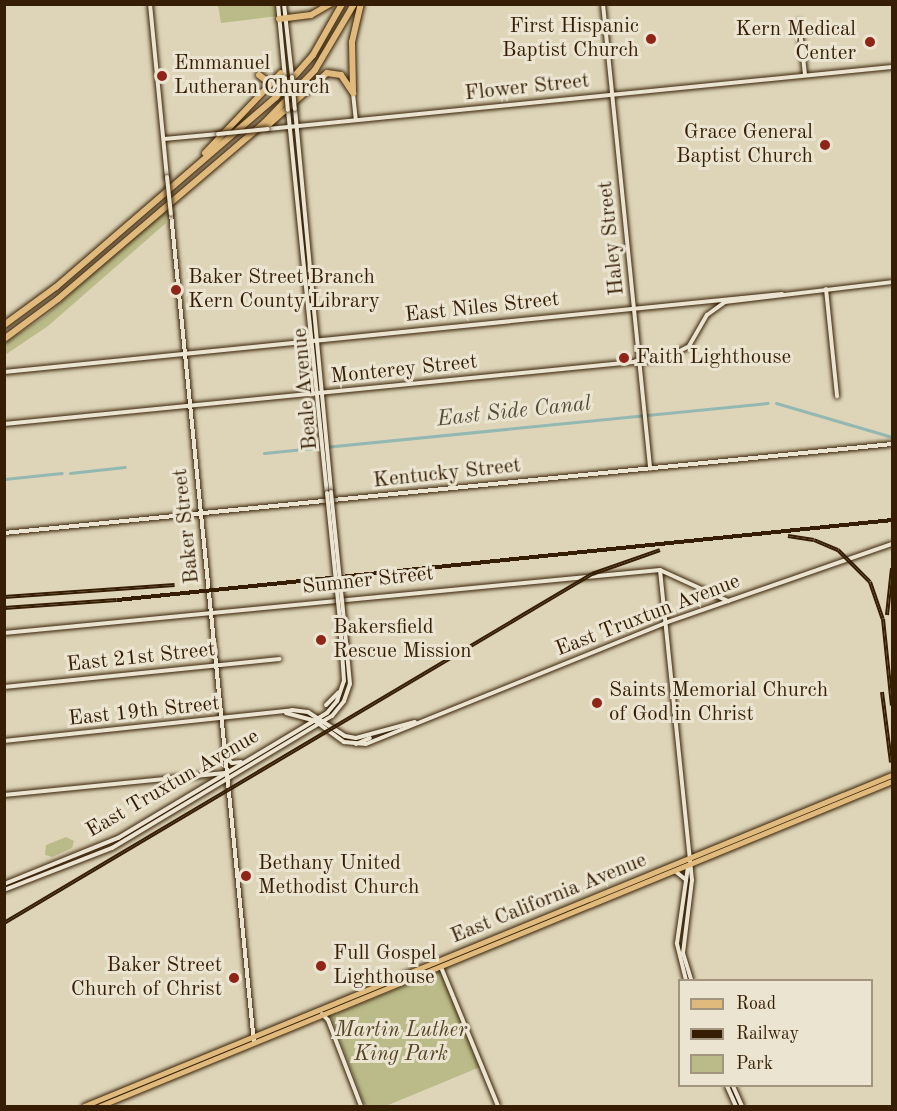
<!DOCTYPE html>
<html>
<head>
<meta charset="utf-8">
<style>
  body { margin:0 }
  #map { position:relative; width:897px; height:1111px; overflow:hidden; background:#ded5b8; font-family:"Old Standard TT",serif }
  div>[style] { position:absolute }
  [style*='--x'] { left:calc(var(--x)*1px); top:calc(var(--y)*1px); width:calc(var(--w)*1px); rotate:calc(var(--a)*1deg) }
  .green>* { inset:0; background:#babb89 }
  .canal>* { height:3px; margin:-1.5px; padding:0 1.5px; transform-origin:1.5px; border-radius:1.5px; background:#93b8b1 }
  .roads { filter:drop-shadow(0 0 2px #351e03) drop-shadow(0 0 2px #351e03) }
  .secondary>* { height:4px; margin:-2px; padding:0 2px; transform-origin:2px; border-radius:2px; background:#eae4d1 }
  .primary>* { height:4.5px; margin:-2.25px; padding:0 2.25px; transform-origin:2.25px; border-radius:2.25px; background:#dfba7c }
  .highway>* { height:6px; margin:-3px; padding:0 3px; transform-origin:3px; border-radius:3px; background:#dfba7c }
  .rail>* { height:4px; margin-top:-2px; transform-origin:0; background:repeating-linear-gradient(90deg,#eae4d1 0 4.5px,#351e03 0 9px); box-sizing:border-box; border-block:2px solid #351e03 }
  .bridges { filter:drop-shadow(0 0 2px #351e03) drop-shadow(0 0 2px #351e03) }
  .secondary-bridge>* { height:4px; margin:-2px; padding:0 2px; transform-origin:2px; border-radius:2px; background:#eae4d1 }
  .dots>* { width:16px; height:16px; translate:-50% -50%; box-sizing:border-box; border:3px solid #eae4d1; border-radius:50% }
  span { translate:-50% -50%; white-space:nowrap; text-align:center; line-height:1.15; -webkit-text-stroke:6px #eae4d1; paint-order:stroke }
  .poi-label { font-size:21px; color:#351e03 }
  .right { translate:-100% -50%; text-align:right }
  .left { translate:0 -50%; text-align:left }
  .street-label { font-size:21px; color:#351e03 }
  .park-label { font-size:21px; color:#564524; font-style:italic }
  .water-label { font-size:22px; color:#514c37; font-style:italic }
  .frame { position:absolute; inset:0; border:6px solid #351e03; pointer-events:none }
  .legend { position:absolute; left:678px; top:979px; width:195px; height:108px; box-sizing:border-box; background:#eae4d1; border:2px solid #a2957f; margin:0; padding:8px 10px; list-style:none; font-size:18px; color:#351e03 }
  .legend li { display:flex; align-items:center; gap:12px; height:30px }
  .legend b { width:30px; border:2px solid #a2957f }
</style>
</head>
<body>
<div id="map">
  <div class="green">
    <i style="clip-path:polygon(218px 5px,276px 5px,277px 16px,221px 23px)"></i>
    <i style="clip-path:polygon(165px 211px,166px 223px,48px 326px,5px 355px,5px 343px,44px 317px)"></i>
    <i style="clip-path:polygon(66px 837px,74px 841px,72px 848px,52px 857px,45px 855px,46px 845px)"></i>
    <i style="clip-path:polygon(441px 971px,480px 1067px,386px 1106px,365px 1106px,331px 1016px)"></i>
  </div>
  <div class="canal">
    <i style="--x:776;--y:403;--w:121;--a:16.3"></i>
    <i style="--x:264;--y:453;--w:506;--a:-5.67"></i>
    <i style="--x:70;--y:473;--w:55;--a:-6.2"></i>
    <i style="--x:4;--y:479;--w:58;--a:-5.9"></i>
  </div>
  <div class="roads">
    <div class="secondary">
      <i style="--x:150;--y:4;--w:174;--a:84.4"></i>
      <i style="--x:278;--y:4;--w:74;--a:84.6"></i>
      <i style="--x:284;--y:4;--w:73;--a:83.7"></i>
      <i style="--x:603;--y:4;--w:467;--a:84.2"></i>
      <i style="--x:799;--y:22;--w:53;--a:83.5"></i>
      <i style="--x:353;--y:93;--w:27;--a:84"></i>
      <i style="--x:295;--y:109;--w:385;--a:84.6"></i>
      <i style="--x:288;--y:110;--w:385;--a:84.2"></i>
      <i style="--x:268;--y:129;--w:627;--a:-5.67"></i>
      <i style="--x:164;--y:139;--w:54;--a:-5.3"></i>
      <i style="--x:171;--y:214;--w:833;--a:84.28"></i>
      <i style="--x:826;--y:289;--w:108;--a:84.1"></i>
      <i style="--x:4;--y:372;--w:782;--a:-5.73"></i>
      <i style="--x:4;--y:424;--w:663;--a:-5.62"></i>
      <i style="--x:664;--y:359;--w:28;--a:-27"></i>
      <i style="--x:689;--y:346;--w:36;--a:-60"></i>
      <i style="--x:707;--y:315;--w:22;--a:-36"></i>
      <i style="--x:725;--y:302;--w:168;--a:-6.8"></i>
      <i style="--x:4;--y:533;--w:892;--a:-5.72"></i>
      <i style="--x:660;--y:570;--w:312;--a:84.1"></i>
      <i style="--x:692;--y:880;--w:74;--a:97"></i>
      <i style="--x:683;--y:953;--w:28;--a:73"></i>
      <i style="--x:4;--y:633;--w:659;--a:-5.49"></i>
      <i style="--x:660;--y:570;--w:75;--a:24.5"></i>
      <i style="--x:4;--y:687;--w:277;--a:-5.8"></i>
      <i style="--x:326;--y:705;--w:18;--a:-45"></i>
      <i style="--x:286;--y:713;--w:30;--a:15"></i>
      <i style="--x:315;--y:721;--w:36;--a:36"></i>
      <i style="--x:344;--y:742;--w:22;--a:5"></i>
      <i style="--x:366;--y:744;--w:323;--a:-22"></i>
      <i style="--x:665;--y:623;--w:240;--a:-19.2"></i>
      <i style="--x:4;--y:741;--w:290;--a:-6.1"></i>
      <i style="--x:292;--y:710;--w:16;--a:7"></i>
      <i style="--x:308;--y:712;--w:44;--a:33"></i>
      <i style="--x:345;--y:736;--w:11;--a:10"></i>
      <i style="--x:356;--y:738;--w:61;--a:-15.2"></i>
      <i style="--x:356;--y:744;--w:15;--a:-23"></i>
      <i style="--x:227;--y:759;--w:6;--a:39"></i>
      <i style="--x:232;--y:763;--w:9;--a:-6"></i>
      <i style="--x:4;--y:795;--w:222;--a:-5.7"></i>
      <i style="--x:675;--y:871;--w:14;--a:39"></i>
      <i style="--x:4;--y:884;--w:123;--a:-22"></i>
      <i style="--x:118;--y:838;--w:244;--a:-30.9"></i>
      <i style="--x:327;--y:713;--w:16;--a:-50"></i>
      <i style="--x:337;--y:701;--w:21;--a:-71"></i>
      <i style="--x:344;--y:681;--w:59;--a:-93.9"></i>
      <i style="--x:4;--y:890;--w:116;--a:-21.3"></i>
      <i style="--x:112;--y:848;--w:257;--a:-31"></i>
      <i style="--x:332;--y:716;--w:19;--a:-51"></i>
      <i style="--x:344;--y:701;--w:18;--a:-71"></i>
      <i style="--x:350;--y:684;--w:63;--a:-95.4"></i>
      <i style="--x:441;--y:967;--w:150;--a:67.7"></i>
      <i style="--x:686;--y:980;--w:38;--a:-104"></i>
      <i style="--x:677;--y:943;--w:77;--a:-81.8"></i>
      <i style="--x:322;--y:1014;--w:8;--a:45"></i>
      <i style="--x:328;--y:1020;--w:92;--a:69"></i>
      <i style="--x:727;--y:1086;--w:22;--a:66"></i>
      <i style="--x:733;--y:1086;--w:22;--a:66"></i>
    </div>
    <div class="primary">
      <i style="--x:84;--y:1106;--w:873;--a:-22.28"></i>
      <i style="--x:100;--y:1106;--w:856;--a:-22.31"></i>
    </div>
    <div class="highway">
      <i style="--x:279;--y:19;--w:32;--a:-7"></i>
      <i style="--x:311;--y:15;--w:22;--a:-30"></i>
      <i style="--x:259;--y:75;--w:10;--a:37"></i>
      <i style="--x:267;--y:81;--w:7;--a:98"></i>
      <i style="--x:353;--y:90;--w:48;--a:-91.2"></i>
      <i style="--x:352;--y:42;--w:39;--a:-77"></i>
      <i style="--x:267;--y:126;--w:80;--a:-41.5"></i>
      <i style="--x:327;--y:73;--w:14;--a:8"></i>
      <i style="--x:341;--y:75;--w:22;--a:56"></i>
      <i style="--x:205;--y:153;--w:110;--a:-46.5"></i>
      <i style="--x:4;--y:325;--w:64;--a:-36.2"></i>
      <i style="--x:56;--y:287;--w:291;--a:-40.8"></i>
      <i style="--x:276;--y:97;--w:56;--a:-48.6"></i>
      <i style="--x:313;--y:55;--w:59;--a:-60.4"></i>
      <i style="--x:4;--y:339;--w:67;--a:-36.5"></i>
      <i style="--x:58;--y:299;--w:272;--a:-40.5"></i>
      <i style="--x:265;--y:122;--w:72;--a:-46.1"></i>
      <i style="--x:315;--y:70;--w:77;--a:-59.4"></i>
    </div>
  </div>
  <div class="rail">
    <i style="--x:788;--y:536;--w:26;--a:9"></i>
    <i style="--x:814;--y:540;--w:26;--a:23"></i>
    <i style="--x:838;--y:550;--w:45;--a:45"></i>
    <i style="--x:870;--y:582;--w:39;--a:71"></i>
    <i style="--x:883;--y:619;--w:87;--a:84.1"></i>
    <i style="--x:4;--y:597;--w:171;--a:-4"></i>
    <i style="--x:4;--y:608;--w:113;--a:-4"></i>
    <i style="--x:117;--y:600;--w:779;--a:-5.89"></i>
    <i style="--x:887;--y:615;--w:47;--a:-83.9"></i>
    <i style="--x:882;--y:692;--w:71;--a:82.7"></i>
    <i style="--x:4;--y:923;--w:684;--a:-30.69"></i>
    <i style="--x:592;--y:574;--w:72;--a:-19.4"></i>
  </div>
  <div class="bridges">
    <div class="secondary-bridge">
      <i style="--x:292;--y:77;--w:32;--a:85"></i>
      <i style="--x:285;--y:78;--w:32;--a:85"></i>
      <i style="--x:218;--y:134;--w:50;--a:-5.7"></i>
      <i style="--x:167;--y:177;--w:37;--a:84"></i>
      <i style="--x:331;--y:492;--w:130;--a:84.2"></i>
      <i style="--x:327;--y:493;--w:130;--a:84.2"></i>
    </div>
  </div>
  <div class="dots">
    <i style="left:651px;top:39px;background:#8f2418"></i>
    <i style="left:870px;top:42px;background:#8f2418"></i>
    <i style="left:162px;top:76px;background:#8f2418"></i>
    <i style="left:825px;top:145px;background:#8f2418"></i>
    <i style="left:176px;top:290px;background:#8f2418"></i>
    <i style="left:624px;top:358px;background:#8f2418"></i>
    <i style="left:321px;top:640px;background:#8f2418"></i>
    <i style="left:597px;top:703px;background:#8f2418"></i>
    <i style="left:246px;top:876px;background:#8f2418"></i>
    <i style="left:321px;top:966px;background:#8f2418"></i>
    <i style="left:234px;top:978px;background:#8f2418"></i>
  </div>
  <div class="poi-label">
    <span class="right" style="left:639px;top:39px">First Hispanic<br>Baptist Church</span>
    <span class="right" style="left:856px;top:42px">Kern Medical<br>Center</span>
    <span class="left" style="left:174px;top:76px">Emmanuel<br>Lutheran Church</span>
    <span class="right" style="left:813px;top:145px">Grace General<br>Baptist Church</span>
    <span class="left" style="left:188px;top:290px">Baker Street Branch<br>Kern County Library</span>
    <span class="left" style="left:636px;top:358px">Faith Lighthouse</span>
    <span class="left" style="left:333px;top:640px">Bakersfield<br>Rescue Mission</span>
    <span class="left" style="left:609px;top:703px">Saints Memorial Church<br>of God in Christ</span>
    <span class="left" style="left:258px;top:876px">Bethany United<br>Methodist Church</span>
    <span class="left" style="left:333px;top:966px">Full Gospel<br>Lighthouse</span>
    <span class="right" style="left:222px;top:978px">Baker Street<br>Church of Christ</span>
  </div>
  <div class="street-label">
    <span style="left:527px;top:88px;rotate:-6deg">Flower Street</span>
    <span style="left:612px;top:238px;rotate:-96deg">Haley Street</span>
    <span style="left:482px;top:308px;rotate:-6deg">East Niles Street</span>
    <span style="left:404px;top:370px;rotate:-6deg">Monterey Street</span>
    <span style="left:306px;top:389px;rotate:-95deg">Beale Avenue</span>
    <span style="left:447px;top:474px;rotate:-6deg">Kentucky Street</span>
    <span style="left:187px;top:526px;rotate:-96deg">Baker Street</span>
    <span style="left:368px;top:581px;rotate:-6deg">Sumner Street</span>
    <span style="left:648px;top:616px;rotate:-21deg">East Truxtun Avenue</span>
    <span style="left:141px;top:658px;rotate:-6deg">East 21st Street</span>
    <span style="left:144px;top:712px;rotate:-6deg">East 19th Street</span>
    <span style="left:173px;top:784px;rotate:-30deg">East Truxtun Avenue</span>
    <span style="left:549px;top:899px;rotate:-22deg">East California Avenue</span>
  </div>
  <div class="park-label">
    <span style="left:401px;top:1043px">Martin Luther<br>King Park</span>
  </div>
  <div class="water-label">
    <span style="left:514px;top:412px;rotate:-6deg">East Side Canal</span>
  </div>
  <div class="frame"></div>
  <ul class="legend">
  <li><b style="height:8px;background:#dfba7c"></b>Road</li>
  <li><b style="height:8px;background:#351e03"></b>Railway</li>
  <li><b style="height:16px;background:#babb89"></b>Park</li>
  </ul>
</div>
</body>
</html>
